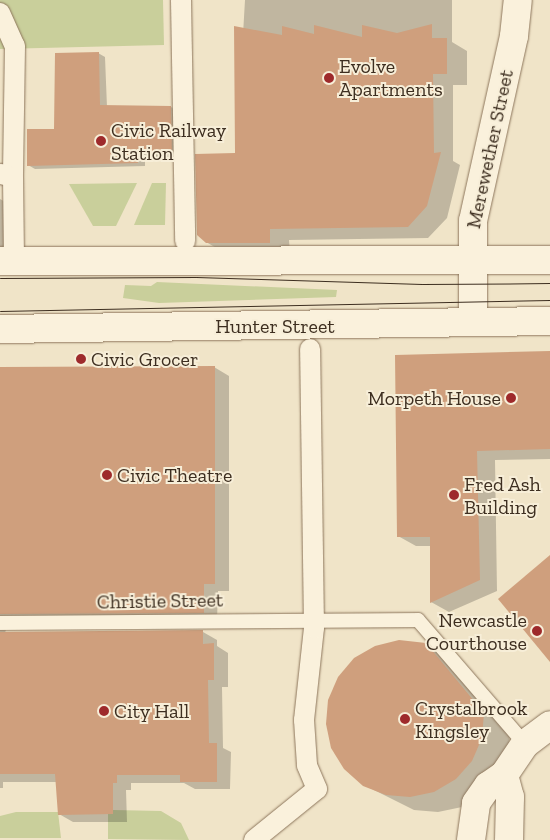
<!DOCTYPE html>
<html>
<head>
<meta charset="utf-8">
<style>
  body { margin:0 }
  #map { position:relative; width:550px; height:840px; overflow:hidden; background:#f0e4c8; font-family:"Zilla Slab",serif }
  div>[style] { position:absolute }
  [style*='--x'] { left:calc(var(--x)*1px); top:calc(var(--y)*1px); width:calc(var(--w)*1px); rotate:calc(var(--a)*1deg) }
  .green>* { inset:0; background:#c9cf9b }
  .shadow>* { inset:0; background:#0003 }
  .building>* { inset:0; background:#cf9f7d }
  .roads { filter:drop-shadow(0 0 1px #8d765c) drop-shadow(0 0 1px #8d765c) }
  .service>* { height:14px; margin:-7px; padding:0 7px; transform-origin:7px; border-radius:7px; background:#faf1dc }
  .pedestrian>* { height:20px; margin:-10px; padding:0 10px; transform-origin:10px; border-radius:10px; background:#faf1dc }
  .minor>* { height:28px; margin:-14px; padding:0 14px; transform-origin:14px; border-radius:14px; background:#faf1dc }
  .secondary>* { height:28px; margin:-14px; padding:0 14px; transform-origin:14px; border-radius:14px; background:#faf1dc }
  .tram>* { height:1px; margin:-0.5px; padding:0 0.5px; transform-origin:0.5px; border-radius:0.5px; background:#3d2e20 }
  .dots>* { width:14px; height:14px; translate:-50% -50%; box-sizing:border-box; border:2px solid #f7eed8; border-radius:50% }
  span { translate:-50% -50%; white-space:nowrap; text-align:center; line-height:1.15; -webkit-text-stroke:4px #f7eed8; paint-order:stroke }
  .poi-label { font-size:20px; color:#3d2e20 }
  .left { translate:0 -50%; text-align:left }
  .right { translate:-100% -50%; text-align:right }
  .street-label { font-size:20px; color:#3d2e20 }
</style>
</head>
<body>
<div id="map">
  <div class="green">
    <i style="clip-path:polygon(0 0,163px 0,164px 45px,0 49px)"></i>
    <i style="clip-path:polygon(137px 183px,116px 226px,93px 226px,69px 184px)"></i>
    <i style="clip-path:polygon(152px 183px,166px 183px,165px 225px,134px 225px)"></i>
    <i style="clip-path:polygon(157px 282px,337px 290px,336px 297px,159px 303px,123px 298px,125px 285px,151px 286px)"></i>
    <i style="clip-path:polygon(113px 810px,161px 811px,181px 823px,189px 840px,108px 839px,108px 814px,113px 814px)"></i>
    <i style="clip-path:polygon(16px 812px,58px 812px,61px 838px,0 838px,0 816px)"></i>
  </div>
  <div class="shadow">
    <i style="clip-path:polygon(245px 0,452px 0,452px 42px,467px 51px,467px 85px,453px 85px,453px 161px,460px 165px,447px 218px,428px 238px,289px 240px,290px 254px,227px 254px,206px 242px,236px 154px)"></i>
    <i style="clip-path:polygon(98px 53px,105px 57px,107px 107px,171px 107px,178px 111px,178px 157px,145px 157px,145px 166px,35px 169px,28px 165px,55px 130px)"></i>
    <i style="clip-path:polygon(0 199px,23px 212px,0 264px)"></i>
    <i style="clip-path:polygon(550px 354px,550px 459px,495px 460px,497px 591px,449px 612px,431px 602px,431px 546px,416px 546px,398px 536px)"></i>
    <i style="clip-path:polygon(214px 367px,229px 376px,229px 591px,218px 591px,217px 620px,7px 626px,5px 633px,203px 632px,217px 640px,217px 646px,228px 653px,228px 687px,222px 687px,223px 748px,231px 752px,230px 789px,195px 789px,184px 783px,131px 783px,131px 790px,126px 790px,127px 822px,73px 822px,59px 814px,57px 782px,3px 782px,3px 788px,0 788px,0 368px)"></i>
    <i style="clip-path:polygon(424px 643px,451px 659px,510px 726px,509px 754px,462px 807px,438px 812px,414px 810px,364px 785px)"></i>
  </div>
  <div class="building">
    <i style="clip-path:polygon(432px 24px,432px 38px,447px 38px,447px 74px,433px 74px,434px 153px,441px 152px,427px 206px,408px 227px,270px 229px,270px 243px,206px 243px,197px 235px,195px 154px,235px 153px,234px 26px,282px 35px,282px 26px,314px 34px,314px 25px,362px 37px,362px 25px,397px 33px)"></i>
    <i style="clip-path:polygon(99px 52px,100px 105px,171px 106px,172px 153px,138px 153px,138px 163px,27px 166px,27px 129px,54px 129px,55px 53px)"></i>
    <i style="clip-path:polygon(550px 351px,550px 449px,477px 451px,480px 580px,430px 603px,430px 537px,397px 537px,395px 355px)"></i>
    <i style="clip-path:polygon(215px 366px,215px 584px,204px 584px,204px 613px,0 614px,0 367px)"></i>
    <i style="clip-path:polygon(550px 555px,550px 662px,498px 599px)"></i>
    <i style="clip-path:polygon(203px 630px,203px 644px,214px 643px,214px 680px,208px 680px,209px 743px,217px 743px,217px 782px,180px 782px,180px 775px,117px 775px,117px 783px,113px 783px,113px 814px,58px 815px,55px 774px,0 774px,0 632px)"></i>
    <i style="clip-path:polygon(399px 640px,426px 643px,484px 713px,482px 738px,472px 761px,456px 779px,434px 792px,410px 797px,386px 795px,363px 786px,344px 769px,331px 748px,326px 724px,328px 700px,338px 677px,354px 658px,375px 646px)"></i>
  </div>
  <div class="roads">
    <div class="service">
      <i style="--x:0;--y:623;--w:418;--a:-0.4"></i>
      <i style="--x:418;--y:620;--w:164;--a:49.2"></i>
    </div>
    <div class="pedestrian">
      <i style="--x:181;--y:0;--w:241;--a:89"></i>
      <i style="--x:0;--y:13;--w:36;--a:66"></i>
      <i style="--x:15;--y:46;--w:131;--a:90.9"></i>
      <i style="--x:1;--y:174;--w:12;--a:14"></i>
      <i style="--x:13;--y:177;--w:84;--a:89.3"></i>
      <i style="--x:254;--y:840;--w:81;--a:-39"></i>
      <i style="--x:317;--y:789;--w:26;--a:-113"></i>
      <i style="--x:307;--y:765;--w:45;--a:-93.8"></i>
      <i style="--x:304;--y:720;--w:93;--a:-83.8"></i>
      <i style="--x:314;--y:628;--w:279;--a:-90.8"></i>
    </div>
    <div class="minor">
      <i style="--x:504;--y:775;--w:23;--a:75"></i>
      <i style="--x:510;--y:797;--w:43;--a:91.3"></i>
      <i style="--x:471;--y:840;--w:37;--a:-82"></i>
      <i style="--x:476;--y:803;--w:21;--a:-55"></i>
      <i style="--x:488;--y:786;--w:19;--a:-35"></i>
      <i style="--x:504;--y:775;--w:37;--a:-56"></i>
      <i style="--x:525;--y:744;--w:31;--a:-37"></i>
    </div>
    <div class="secondary">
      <i style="--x:0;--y:261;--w:550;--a:-0.1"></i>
      <i style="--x:473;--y:322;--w:101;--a:-90"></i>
      <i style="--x:473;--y:221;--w:189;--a:-77.5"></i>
      <i style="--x:514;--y:36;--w:36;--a:-84"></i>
      <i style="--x:0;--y:329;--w:550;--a:-0.83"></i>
    </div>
  </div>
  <div class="tram">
    <i style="--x:0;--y:278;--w:196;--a:-0.3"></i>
    <i style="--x:196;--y:277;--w:226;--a:1.8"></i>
    <i style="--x:422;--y:284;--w:128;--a:-0.4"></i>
    <i style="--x:0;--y:311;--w:550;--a:-1.15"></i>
  </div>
  <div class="dots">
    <i style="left:329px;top:78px;background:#9e2a2b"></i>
    <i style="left:101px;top:141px;background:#9e2a2b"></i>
    <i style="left:81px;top:359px;background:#9e2a2b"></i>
    <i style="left:511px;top:398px;background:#9e2a2b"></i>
    <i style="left:107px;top:475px;background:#9e2a2b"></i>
    <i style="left:454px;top:495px;background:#9e2a2b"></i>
    <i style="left:537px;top:631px;background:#9e2a2b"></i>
    <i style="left:104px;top:711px;background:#9e2a2b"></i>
    <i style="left:405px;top:719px;background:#9e2a2b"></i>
  </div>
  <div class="poi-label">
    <span class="left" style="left:339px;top:78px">Evolve<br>Apartments</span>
    <span class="left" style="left:111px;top:142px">Civic Railway<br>Station</span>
    <span class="left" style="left:91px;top:359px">Civic Grocer</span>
    <span class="right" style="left:501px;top:398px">Morpeth House</span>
    <span class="left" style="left:117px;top:475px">Civic Theatre</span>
    <span class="left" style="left:464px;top:496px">Fred Ash<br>Building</span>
    <span class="right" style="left:527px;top:632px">Newcastle<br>Courthouse</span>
    <span class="left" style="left:415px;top:720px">Crystalbrook<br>Kingsley</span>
    <span class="left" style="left:114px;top:711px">City Hall</span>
  </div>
  <div class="street-label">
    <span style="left:490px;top:149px;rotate:-78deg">Merewether Street</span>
    <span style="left:275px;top:326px">Hunter Street</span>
    <span style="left:160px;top:601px;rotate:-1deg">Christie Street</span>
  </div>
</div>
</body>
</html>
